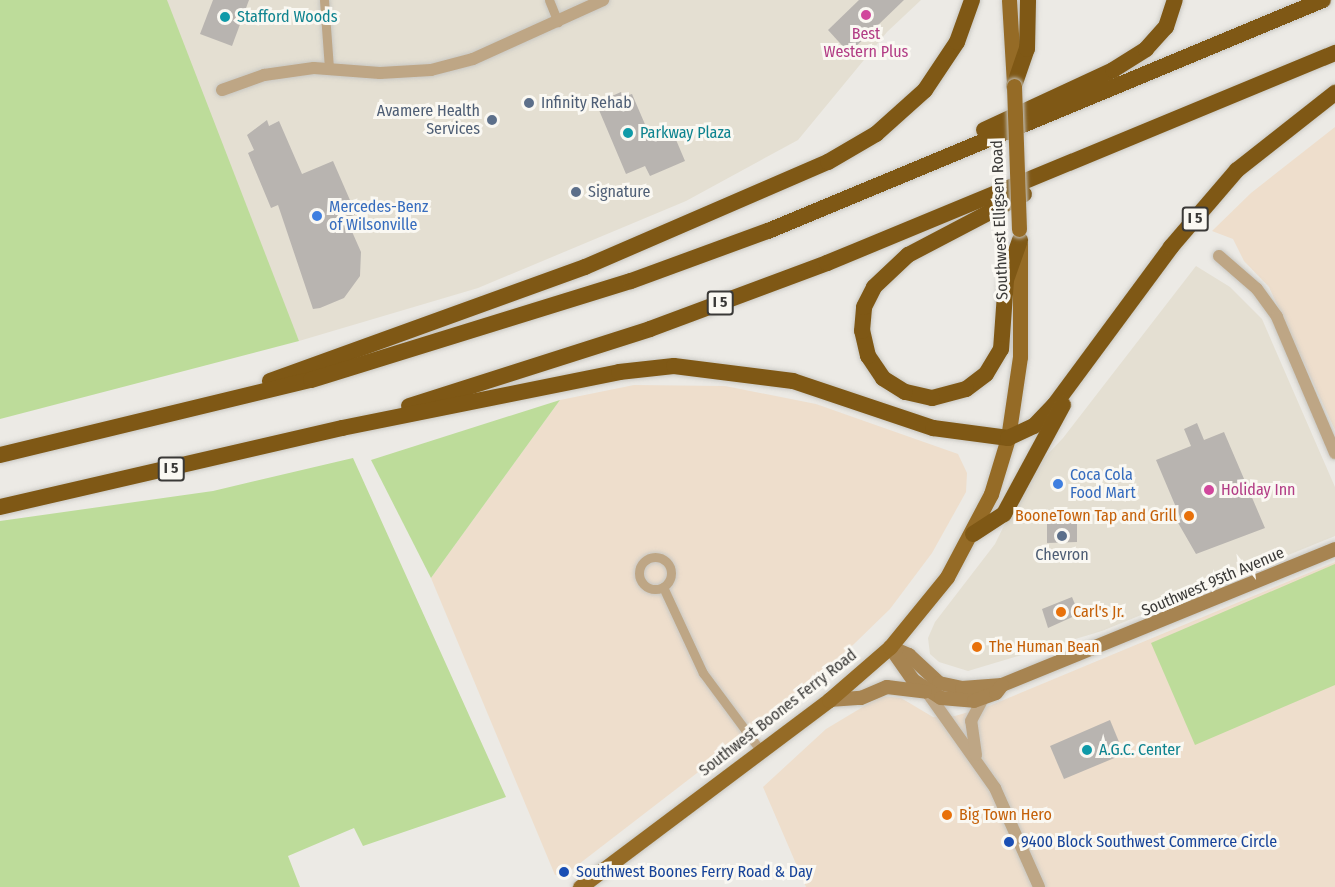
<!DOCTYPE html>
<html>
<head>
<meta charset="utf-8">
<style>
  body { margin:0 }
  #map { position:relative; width:1335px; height:887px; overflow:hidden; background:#eceae5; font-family:"Fira Sans Condensed",sans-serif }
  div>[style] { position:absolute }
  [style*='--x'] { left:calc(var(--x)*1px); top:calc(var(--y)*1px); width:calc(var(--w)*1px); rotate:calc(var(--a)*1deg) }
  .built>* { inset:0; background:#e4dfd2 }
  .industrial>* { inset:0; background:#eedecc }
  .green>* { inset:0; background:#bddc9a }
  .building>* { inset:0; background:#b8b4b0 }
  .roads { filter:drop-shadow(0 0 2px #c8c7c2) drop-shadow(0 0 2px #c8c7c2) }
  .minor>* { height:9px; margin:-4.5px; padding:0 4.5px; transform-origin:4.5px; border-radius:4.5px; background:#bea685 }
  .minor>.ring { margin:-4.5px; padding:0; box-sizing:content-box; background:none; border:9px solid #bea685; border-radius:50% }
  .tertiary>* { height:12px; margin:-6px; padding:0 6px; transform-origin:6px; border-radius:6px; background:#bea685 }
  .secondary>* { height:14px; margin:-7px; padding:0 7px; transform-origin:7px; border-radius:7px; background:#a78451 }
  .primary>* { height:15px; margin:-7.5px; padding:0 7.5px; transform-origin:7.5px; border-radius:7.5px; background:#956b26 }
  .motorway>* { height:16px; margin:-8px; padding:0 8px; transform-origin:8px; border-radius:8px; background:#7f5815 }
  .bridges { filter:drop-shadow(0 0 2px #c8c7c2) drop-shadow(0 0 2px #c8c7c2) }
  .primary-bridge>* { height:15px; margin:-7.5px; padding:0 7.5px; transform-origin:7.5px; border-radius:7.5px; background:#956b26 }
  .dots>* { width:16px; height:16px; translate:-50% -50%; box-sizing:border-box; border:3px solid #faf8f2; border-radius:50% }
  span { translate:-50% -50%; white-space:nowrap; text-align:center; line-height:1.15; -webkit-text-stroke:6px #faf8f2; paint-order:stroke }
  .shield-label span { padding:2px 4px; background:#faf8f2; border:2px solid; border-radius:4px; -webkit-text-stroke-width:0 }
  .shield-label { font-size:15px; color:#3a3937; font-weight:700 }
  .culture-label { font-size:16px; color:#0d838f }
  .left { translate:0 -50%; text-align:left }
  .hotel-label { font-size:16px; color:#b23c85 }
  .service-label { font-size:16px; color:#4e5e75 }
  .right { translate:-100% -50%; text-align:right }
  .shop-label { font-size:16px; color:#366cbe }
  .street-label { font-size:16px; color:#3a3937 }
  .food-label { font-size:16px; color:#c56008 }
  .transit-label { font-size:16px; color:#164399 }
</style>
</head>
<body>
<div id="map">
  <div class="built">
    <i style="clip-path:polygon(151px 0,921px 0,887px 32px,798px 140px,686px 201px,478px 288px,299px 341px)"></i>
    <i style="clip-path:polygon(1196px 266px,1230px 287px,1262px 319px,1335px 487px,1335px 536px,1102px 631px,968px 671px,939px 662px,930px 654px,928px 638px,935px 622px,995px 544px,1030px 473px,1063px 438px)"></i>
  </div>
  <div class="industrial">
    <i style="clip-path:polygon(1335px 127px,1335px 430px,1269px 287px,1244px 261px,1233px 239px,1212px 231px,1251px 193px)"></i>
    <i style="clip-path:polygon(634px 385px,725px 386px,816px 404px,958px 454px,967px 473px,966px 492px,932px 553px,890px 609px,854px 644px,771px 716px,566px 874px,555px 875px,431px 578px,560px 400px)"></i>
    <i style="clip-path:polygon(1335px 562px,1335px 887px,806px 887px,763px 787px,826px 729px,881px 696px,901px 698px,933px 717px,955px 716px,989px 706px)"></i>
  </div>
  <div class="green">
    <i style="clip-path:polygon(0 0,167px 0,299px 341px,0 419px)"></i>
    <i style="clip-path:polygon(560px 400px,431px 578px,371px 460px)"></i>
    <i style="clip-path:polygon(353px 458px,506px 797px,363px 846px,354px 828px,288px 856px,300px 887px,0 887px,0 521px,213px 491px)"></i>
    <i style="clip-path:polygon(1335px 564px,1335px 685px,1195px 745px,1151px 643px)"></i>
  </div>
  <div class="building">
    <i style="clip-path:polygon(213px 0,249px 0,232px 46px,200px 34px)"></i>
    <i style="clip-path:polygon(859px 0,904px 0,849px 53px,828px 30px)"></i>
    <i style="clip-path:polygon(621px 92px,623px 97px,632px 94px,650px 136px,666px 129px,670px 137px,674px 135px,685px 161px,650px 176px,645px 166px,626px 174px,596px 103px)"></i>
    <i style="clip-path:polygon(267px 120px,269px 126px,279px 121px,302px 174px,333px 161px,356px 214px,346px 218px,361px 252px,360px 276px,344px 298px,320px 308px,313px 309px,278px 205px,271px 208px,248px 153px,254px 150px,247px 135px)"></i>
    <i style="clip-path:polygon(1197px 423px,1204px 440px,1224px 432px,1265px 528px,1196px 554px,1177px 521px,1181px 519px,1156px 460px,1191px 446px,1184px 429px)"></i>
    <i style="clip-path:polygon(1077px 519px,1077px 542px,1047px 543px,1047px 520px)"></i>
    <i style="clip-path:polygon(1072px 597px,1079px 614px,1048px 628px,1042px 609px)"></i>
    <i style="clip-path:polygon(1110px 720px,1124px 754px,1064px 779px,1050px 746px)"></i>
  </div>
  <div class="roads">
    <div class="minor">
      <i style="--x:324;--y:0;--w:68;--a:85.8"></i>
      <i style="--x:549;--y:0;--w:24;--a:68"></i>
      <i class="ring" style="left:639px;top:557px;width:23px;height:23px"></i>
      <i style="--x:663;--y:587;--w:95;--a:65.1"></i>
      <i style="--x:703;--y:673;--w:97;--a:53.4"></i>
    </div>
    <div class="tertiary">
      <i style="--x:222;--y:90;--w:45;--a:-19.7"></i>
      <i style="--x:264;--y:75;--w:50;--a:-8"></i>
      <i style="--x:314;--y:68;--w:66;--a:4.3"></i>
      <i style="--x:380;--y:73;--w:51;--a:-3.4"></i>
      <i style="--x:431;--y:70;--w:43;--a:-14.7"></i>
      <i style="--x:473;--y:59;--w:143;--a:-24.4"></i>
      <i style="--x:1219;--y:256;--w:50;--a:41"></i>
      <i style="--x:1257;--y:289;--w:34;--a:54"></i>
      <i style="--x:1277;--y:317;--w:148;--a:66.9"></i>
      <i style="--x:927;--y:692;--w:118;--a:54.7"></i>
      <i style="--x:995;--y:788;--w:108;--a:66"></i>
      <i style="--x:976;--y:755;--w:34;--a:-98"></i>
      <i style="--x:971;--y:721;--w:26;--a:-62"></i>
    </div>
    <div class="secondary">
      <i style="--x:890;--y:647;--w:21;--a:23"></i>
      <i style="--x:909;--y:655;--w:41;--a:43"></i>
      <i style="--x:939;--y:683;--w:24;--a:12"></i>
      <i style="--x:962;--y:688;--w:40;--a:-4.3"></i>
      <i style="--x:1002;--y:685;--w:360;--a:-22.2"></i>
      <i style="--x:890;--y:647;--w:40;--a:55.1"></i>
      <i style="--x:913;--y:680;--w:33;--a:33"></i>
      <i style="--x:941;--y:698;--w:33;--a:5"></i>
      <i style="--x:974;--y:701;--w:23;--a:-20"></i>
      <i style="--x:996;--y:693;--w:10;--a:-53"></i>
      <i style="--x:829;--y:700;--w:32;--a:-4"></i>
      <i style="--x:861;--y:698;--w:28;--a:-23"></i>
      <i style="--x:887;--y:687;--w:38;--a:7"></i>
    </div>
    <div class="primary">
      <i style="--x:1009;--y:0;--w:84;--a:86.6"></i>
      <i style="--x:580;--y:887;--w:311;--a:-36.9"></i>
      <i style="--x:829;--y:700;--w:81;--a:-41"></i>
      <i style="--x:890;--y:647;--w:90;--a:-50.8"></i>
      <i style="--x:947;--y:577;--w:94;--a:-62.1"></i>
      <i style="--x:991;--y:494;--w:59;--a:-73.1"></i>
      <i style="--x:1008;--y:438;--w:82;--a:-81.6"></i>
      <i style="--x:1020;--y:357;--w:113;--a:-90"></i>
    </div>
    <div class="motorway">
      <i style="--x:1014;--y:86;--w:39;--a:-71"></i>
      <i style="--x:1027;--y:49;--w:49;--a:-88.8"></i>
      <i style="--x:984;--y:130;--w:142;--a:-24.9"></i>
      <i style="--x:1113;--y:70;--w:39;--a:-32"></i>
      <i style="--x:1146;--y:49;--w:30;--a:-48"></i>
      <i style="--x:1166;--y:27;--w:28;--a:-72"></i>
      <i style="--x:1020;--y:240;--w:42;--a:109.3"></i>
      <i style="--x:1006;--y:280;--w:69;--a:94.1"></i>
      <i style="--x:1001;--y:349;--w:29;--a:121"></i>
      <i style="--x:986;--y:374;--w:25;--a:143"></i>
      <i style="--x:966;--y:389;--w:35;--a:165"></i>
      <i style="--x:932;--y:398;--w:28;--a:-167"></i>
      <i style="--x:905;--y:392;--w:26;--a:-148"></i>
      <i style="--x:883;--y:378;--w:27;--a:-124"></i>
      <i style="--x:868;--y:356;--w:26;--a:-103"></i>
      <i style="--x:862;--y:331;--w:24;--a:-85"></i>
      <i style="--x:864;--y:307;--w:22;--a:-63"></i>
      <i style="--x:874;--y:287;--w:47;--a:-43.3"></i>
      <i style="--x:908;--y:255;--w:131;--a:-27.7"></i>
      <i style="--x:270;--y:381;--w:335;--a:-19.9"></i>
      <i style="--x:585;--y:267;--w:265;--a:-23.4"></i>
      <i style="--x:828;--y:162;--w:56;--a:-30.3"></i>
      <i style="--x:876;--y:134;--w:66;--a:-41.9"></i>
      <i style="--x:925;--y:90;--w:58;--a:-56.3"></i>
      <i style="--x:957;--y:42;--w:45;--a:-70.3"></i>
      <i style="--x:409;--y:406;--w:253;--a:-17.7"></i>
      <i style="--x:650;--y:329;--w:189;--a:-20.4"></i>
      <i style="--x:827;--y:263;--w:550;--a:-22.46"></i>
      <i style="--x:0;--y:455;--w:320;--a:-13.6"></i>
      <i style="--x:311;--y:380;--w:335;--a:-17.2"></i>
      <i style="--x:631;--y:281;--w:146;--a:-20.1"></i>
      <i style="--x:768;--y:231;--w:601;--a:-22.6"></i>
      <i style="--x:0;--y:507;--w:351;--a:-13"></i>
      <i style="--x:342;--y:428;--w:283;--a:-11.4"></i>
      <i style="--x:619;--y:372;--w:55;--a:-6.2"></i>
      <i style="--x:674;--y:366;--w:120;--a:7.2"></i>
      <i style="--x:793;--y:381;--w:148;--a:18.6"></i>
      <i style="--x:933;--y:428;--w:76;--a:7.6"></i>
      <i style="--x:1008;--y:438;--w:29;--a:-25"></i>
      <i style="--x:1034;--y:426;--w:30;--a:-46"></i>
      <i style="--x:1055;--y:404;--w:195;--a:-53.5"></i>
      <i style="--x:1171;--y:247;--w:101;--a:-49.4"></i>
      <i style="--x:1237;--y:170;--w:125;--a:-38.2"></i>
      <i style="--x:973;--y:534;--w:37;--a:-33"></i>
      <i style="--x:1004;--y:514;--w:124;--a:-61.6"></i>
    </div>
  </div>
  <div class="bridges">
    <div class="primary-bridge">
      <i style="--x:1014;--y:86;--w:143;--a:88"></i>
    </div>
  </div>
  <div class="dots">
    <i style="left:866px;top:15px;background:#d1479c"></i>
    <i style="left:225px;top:17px;background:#0f9aa8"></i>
    <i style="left:529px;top:103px;background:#5c6f8a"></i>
    <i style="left:492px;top:120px;background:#5c6f8a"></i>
    <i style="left:628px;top:133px;background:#0f9aa8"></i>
    <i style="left:576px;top:192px;background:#5c6f8a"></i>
    <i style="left:317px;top:216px;background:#3f7fe0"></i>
    <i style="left:1058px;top:484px;background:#3f7fe0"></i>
    <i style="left:1209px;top:490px;background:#d1479c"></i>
    <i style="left:1189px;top:516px;background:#e8710a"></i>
    <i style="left:1062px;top:536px;background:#5c6f8a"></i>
    <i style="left:1061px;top:612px;background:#e8710a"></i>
    <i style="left:977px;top:647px;background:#e8710a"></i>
    <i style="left:1087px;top:750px;background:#0f9aa8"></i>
    <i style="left:947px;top:815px;background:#e8710a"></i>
    <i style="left:1009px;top:842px;background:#1a4fb4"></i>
    <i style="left:564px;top:872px;background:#1a4fb4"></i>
  </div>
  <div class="shield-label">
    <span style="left:1195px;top:219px">I 5</span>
    <span style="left:720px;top:303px">I 5</span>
    <span style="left:171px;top:469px">I 5</span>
  </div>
  <div class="culture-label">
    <span class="left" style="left:237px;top:17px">Stafford Woods</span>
    <span class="left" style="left:640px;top:133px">Parkway Plaza</span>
    <span class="left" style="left:1099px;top:750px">A.G.C. Center</span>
  </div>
  <div class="hotel-label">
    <span style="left:866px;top:43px">Best<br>Western Plus</span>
    <span class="left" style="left:1221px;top:490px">Holiday Inn</span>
  </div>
  <div class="service-label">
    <span class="left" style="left:541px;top:103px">Infinity Rehab</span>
    <span class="right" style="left:480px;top:120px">Avamere Health<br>Services</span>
    <span class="left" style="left:588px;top:192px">Signature</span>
    <span style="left:1062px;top:555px">Chevron</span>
  </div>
  <div class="shop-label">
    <span class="left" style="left:329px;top:216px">Mercedes-Benz<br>of Wilsonville</span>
    <span class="left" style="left:1070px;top:484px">Coca Cola<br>Food Mart</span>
  </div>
  <div class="street-label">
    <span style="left:1000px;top:220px;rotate:-92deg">Southwest Elligsen Road</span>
    <span style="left:1213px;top:582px;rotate:-23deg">Southwest 95th Avenue</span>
    <span style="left:778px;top:713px;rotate:-38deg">Southwest Boones Ferry Road</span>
  </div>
  <div class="food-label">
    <span class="right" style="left:1177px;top:516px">BooneTown Tap and Grill</span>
    <span class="left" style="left:1073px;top:612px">Carl's Jr.</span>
    <span class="left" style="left:989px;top:647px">The Human Bean</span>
    <span class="left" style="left:959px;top:815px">Big Town Hero</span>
  </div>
  <div class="transit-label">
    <span class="left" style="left:1021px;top:842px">9400 Block Southwest Commerce Circle</span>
    <span class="left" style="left:576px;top:872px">Southwest Boones Ferry Road &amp; Day</span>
  </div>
</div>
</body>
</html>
